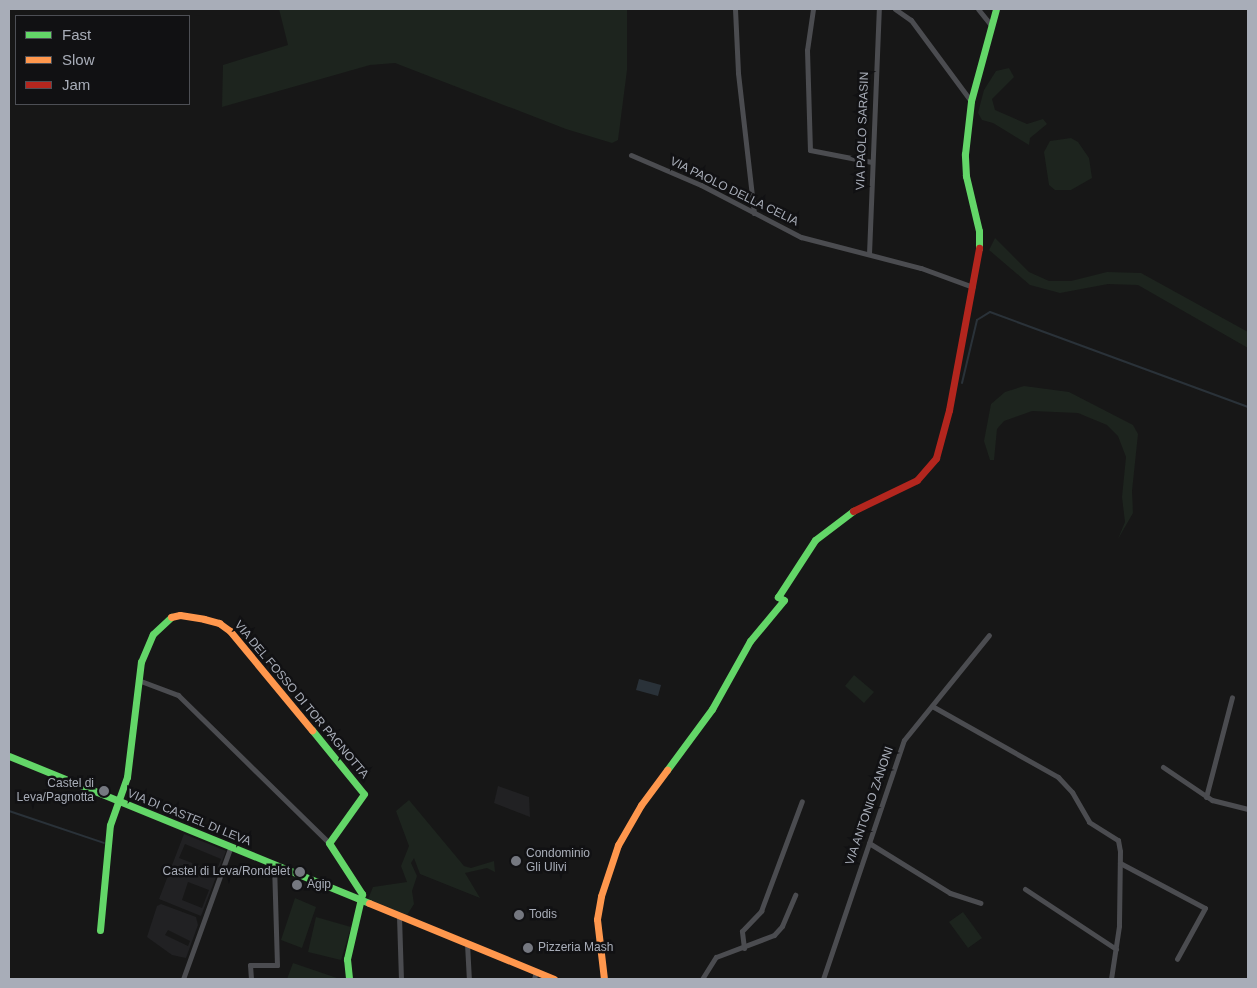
<!DOCTYPE html>
<html>
<head>
<meta charset="utf-8">
<style>
  body { margin:0 }
  #map { position:relative; width:1257px; height:988px; overflow:hidden; background:#171717; font-family:Arial,sans-serif }
  div>[style] { position:absolute }
  [style*='--x'] { left:calc(var(--x)*1px); top:calc(var(--y)*1px); width:calc(var(--w)*1px); rotate:calc(var(--a)*1deg) }
  .built>* { inset:0; background:#212123 }
  .green>* { inset:0; background:#1d241e }
  .water>* { inset:0; background:#2a3239 }
  .stream>* { height:2px; margin:-1px; padding:0 1px; transform-origin:1px; border-radius:1px; background:#2a3239 }
  .street>* { height:5px; margin:-2.5px; padding:0 2.5px; transform-origin:2.5px; border-radius:2.5px; background:#4b4c50 }
  .fast>* { height:7px; margin:-3.5px; padding:0 3.5px; transform-origin:3.5px; border-radius:3.5px; background:#63d668 }
  .slow>* { height:7px; margin:-3.5px; padding:0 3.5px; transform-origin:3.5px; border-radius:3.5px; background:#ff974d }
  .jam>* { height:7px; margin:-3.5px; padding:0 3.5px; transform-origin:3.5px; border-radius:3.5px; background:#b3261e }
  .dots>* { width:14px; height:14px; translate:-50% -50%; box-sizing:border-box; border:2px solid #111113; border-radius:50% }
  span { translate:-50% -50%; white-space:nowrap; text-align:center; line-height:1.15; -webkit-text-stroke:5px #111113; paint-order:stroke }
  .street-label { font-size:12px; color:#a8adb8 }
  .poi-label { font-size:12px; color:#a8adb8 }
  .right { translate:-100% -50%; text-align:right }
  .left { translate:0 -50%; text-align:left }
  .frame { position:absolute; inset:0; border:10px solid #a8adb8; pointer-events:none }
  .legend { position:absolute; left:15px; top:15px; width:175px; height:90px; box-sizing:border-box; background:#111113; border:1px solid #4d4f55; margin:0; padding:6px 9px; list-style:none; font-size:15px; color:#a8adb8 }
  .legend li { display:flex; align-items:center; gap:10px; height:25px }
  .legend b { width:25px; border:1px solid #4d4f55 }
</style>
</head>
<body>
<div id="map">
  <div class="built">
    <i style="clip-path:polygon(498px 786px,529px 797px,530px 817px,494px 803px)"></i>
    <i style="clip-path:polygon(evenodd,184px 834px,226px 851px,201px 916px,159px 899px,184px 834px,185px 844px,221px 859px,216px 872px,179px 858px,185px 844px,184px 834px,188px 882px,209px 890px,202px 908px,182px 900px,188px 882px)"></i>
    <i style="clip-path:polygon(evenodd,161px 904px,196px 917px,198px 925px,186px 958px,172px 955px,147px 937px,157px 906px,161px 904px,168px 930px,190px 941px,188px 946px,165px 935px,168px 930px)"></i>
  </div>
  <div class="green">
    <i style="clip-path:polygon(279px 9px,627px 9px,627px 70px,618px 140px,612px 143px,566px 129px,395px 63px,370px 65px,222px 107px,223px 65px,288px 45px)"></i>
    <i style="clip-path:polygon(1009px 68px,1014px 77px,992px 99px,995px 110px,1027px 124px,1043px 119px,1047px 124px,1030px 138px,1029px 145px,993px 123px,982px 120px,978px 113px,984px 90px,996px 71px)"></i>
    <i style="clip-path:polygon(1071px 138px,1078px 142px,1089px 158px,1092px 178px,1071px 190px,1055px 190px,1049px 185px,1044px 152px,1050px 141px)"></i>
    <i style="clip-path:polygon(995px 238px,1029px 272px,1049px 281px,1071px 281px,1107px 272px,1141px 273px,1248px 332px,1248px 348px,1138px 285px,1108px 284px,1060px 293px,1030px 285px,989px 250px)"></i>
    <i style="clip-path:polygon(1024px 386px,1069px 392px,1133px 425px,1138px 434px,1132px 491px,1133px 513px,1118px 539px,1125px 522px,1122px 497px,1126px 457px,1118px 436px,1107px 425px,1078px 413px,1032px 411px,1004px 421px,997px 429px,994px 460px,990px 460px,984px 441px,991px 404px,1005px 392px)"></i>
    <i style="clip-path:polygon(854px 675px,874px 692px,864px 703px,845px 686px)"></i>
    <i style="clip-path:polygon(409px 800px,464px 866px,471px 868px,494px 861px,495px 872px,487px 868px,465px 873px,480px 898px,420px 874px,414px 858px,411px 863px,417px 876px,412px 891px,414px 904px,407px 915px,368px 899px,373px 887px,407px 882px,401px 866px,409px 846px,396px 811px)"></i>
    <i style="clip-path:polygon(295px 898px,316px 907px,302px 948px,281px 940px)"></i>
    <i style="clip-path:polygon(963px 912px,982px 938px,968px 948px,949px 922px)"></i>
    <i style="clip-path:polygon(316px 917px,351px 927px,341px 960px,308px 952px)"></i>
    <i style="clip-path:polygon(293px 963px,337px 978px,287px 979px)"></i>
  </div>
  <div class="water">
    <i style="clip-path:polygon(639px 679px,661px 685px,658px 696px,636px 690px)"></i>
  </div>
  <div class="stream">
    <i style="--x:962;--y:383;--w:65;--a:-76.6"></i>
    <i style="--x:977;--y:320;--w:15;--a:-32"></i>
    <i style="--x:990;--y:312;--w:275;--a:20.2"></i>
    <i style="--x:9;--y:811;--w:100;--a:18.6"></i>
  </div>
  <div class="street">
    <i style="--x:735;--y:9;--w:64;--a:87.3"></i>
    <i style="--x:738;--y:73;--w:141;--a:83.5"></i>
    <i style="--x:813;--y:9;--w:41;--a:98.3"></i>
    <i style="--x:807;--y:50;--w:100;--a:88.3"></i>
    <i style="--x:810;--y:150;--w:63;--a:11"></i>
    <i style="--x:895;--y:9;--w:19;--a:35"></i>
    <i style="--x:911;--y:20;--w:101;--a:53.5"></i>
    <i style="--x:978;--y:9;--w:22;--a:51"></i>
    <i style="--x:631;--y:155;--w:76;--a:23.2"></i>
    <i style="--x:701;--y:185;--w:113;--a:27.5"></i>
    <i style="--x:801;--y:237;--w:124;--a:14.5"></i>
    <i style="--x:921;--y:268;--w:55;--a:20.1"></i>
    <i style="--x:869;--y:254;--w:245;--a:-87.7"></i>
    <i style="--x:138;--y:680;--w:43;--a:20.6"></i>
    <i style="--x:178;--y:695;--w:211;--a:44.4"></i>
    <i style="--x:932;--y:706;--w:145;--a:29.4"></i>
    <i style="--x:1058;--y:777;--w:21;--a:47"></i>
    <i style="--x:1072;--y:792;--w:34;--a:60"></i>
    <i style="--x:1089;--y:822;--w:34;--a:32"></i>
    <i style="--x:1118;--y:840;--w:11;--a:80"></i>
    <i style="--x:1120;--y:851;--w:75;--a:90.8"></i>
    <i style="--x:1119;--y:926;--w:54;--a:98.6"></i>
    <i style="--x:1163;--y:767;--w:59;--a:34"></i>
    <i style="--x:1212;--y:800;--w:37;--a:14"></i>
    <i style="--x:1206;--y:797;--w:103;--a:-75.4"></i>
    <i style="--x:869;--y:843;--w:95;--a:31.7"></i>
    <i style="--x:950;--y:893;--w:32;--a:18"></i>
    <i style="--x:1120;--y:863;--w:96;--a:27.9"></i>
    <i style="--x:1205;--y:908;--w:58;--a:118.8"></i>
    <i style="--x:1025;--y:889;--w:109;--a:33.4"></i>
    <i style="--x:399;--y:916;--w:63;--a:88.2"></i>
    <i style="--x:467;--y:943;--w:36;--a:87"></i>
    <i style="--x:744;--y:948;--w:17;--a:-97"></i>
    <i style="--x:742;--y:931;--w:28;--a:-46"></i>
    <i style="--x:761;--y:911;--w:117;--a:-69.6"></i>
    <i style="--x:183;--y:979;--w:141;--a:-70.2"></i>
    <i style="--x:251;--y:979;--w:14;--a:-94"></i>
    <i style="--x:250;--y:965;--w:27;--a:0"></i>
    <i style="--x:277;--y:965;--w:101;--a:-91.7"></i>
    <i style="--x:534;--y:979;--w:8;--a:-76"></i>
    <i style="--x:702;--y:979;--w:26;--a:-58"></i>
    <i style="--x:716;--y:957;--w:62;--a:-20.8"></i>
    <i style="--x:774;--y:935;--w:12;--a:-48"></i>
    <i style="--x:782;--y:926;--w:34;--a:-67"></i>
    <i style="--x:823;--y:979;--w:252;--a:-71.3"></i>
    <i style="--x:904;--y:740;--w:135;--a:-51"></i>
  </div>
  <div class="fast">
    <i style="--x:979;--y:248;--w:17;--a:-90"></i>
    <i style="--x:979;--y:231;--w:57;--a:-103.3"></i>
    <i style="--x:966;--y:176;--w:22;--a:-93"></i>
    <i style="--x:965;--y:154;--w:53;--a:-83.5"></i>
    <i style="--x:971;--y:101;--w:95;--a:-74.8"></i>
    <i style="--x:312;--y:730;--w:82;--a:50.9"></i>
    <i style="--x:364;--y:794;--w:60;--a:125.5"></i>
    <i style="--x:329;--y:843;--w:61;--a:57.1"></i>
    <i style="--x:362;--y:894;--w:67;--a:103"></i>
    <i style="--x:347;--y:959;--w:20;--a:84"></i>
    <i style="--x:9;--y:756;--w:389;--a:22.2"></i>
    <i style="--x:667;--y:770;--w:76;--a:-53.6"></i>
    <i style="--x:712;--y:709;--w:78;--a:-60.8"></i>
    <i style="--x:750;--y:641;--w:53;--a:-50.3"></i>
    <i style="--x:784;--y:600;--w:7;--a:-153"></i>
    <i style="--x:778;--y:597;--w:68;--a:-57"></i>
    <i style="--x:815;--y:540;--w:48;--a:-37.3"></i>
    <i style="--x:100;--y:930;--w:105;--a:-84.6"></i>
    <i style="--x:110;--y:825;--w:51;--a:-70.5"></i>
    <i style="--x:127;--y:777;--w:116;--a:-83.1"></i>
    <i style="--x:141;--y:662;--w:30;--a:-67"></i>
    <i style="--x:153;--y:634;--w:25;--a:-43"></i>
  </div>
  <div class="slow">
    <i style="--x:171;--y:617;--w:9;--a:-13"></i>
    <i style="--x:180;--y:615;--w:24;--a:9"></i>
    <i style="--x:204;--y:619;--w:16;--a:15"></i>
    <i style="--x:219;--y:623;--w:14;--a:36"></i>
    <i style="--x:230;--y:631;--w:129;--a:50.4"></i>
    <i style="--x:369;--y:903;--w:200;--a:22.3"></i>
    <i style="--x:604;--y:979;--w:60;--a:-96.7"></i>
    <i style="--x:597;--y:919;--w:23;--a:-80"></i>
    <i style="--x:601;--y:896;--w:54;--a:-71.6"></i>
    <i style="--x:618;--y:845;--w:46;--a:-60.1"></i>
    <i style="--x:641;--y:805;--w:44;--a:-53.4"></i>
  </div>
  <div class="jam">
    <i style="--x:853;--y:511;--w:71;--a:-25.8"></i>
    <i style="--x:917;--y:480;--w:29;--a:-49"></i>
    <i style="--x:936;--y:458;--w:50;--a:-74.8"></i>
    <i style="--x:949;--y:410;--w:165;--a:-79.5"></i>
  </div>
  <div class="dots">
    <i style="left:104px;top:791px;background:#757880"></i>
    <i style="left:516px;top:861px;background:#757880"></i>
    <i style="left:300px;top:872px;background:#757880"></i>
    <i style="left:297px;top:885px;background:#757880"></i>
    <i style="left:519px;top:915px;background:#757880"></i>
    <i style="left:528px;top:948px;background:#757880"></i>
  </div>
  <div class="street-label">
    <span style="left:863px;top:131px;rotate:-88deg">VIA PAOLO SARASIN</span>
    <span style="left:734px;top:192px;rotate:26deg">VIA PAOLO DELLA CELIA</span>
    <span style="left:301px;top:700px;rotate:50deg">VIA DEL FOSSO DI TOR PAGNOTTA</span>
    <span style="left:870px;top:806px;rotate:-71deg">VIA ANTONIO ZANONI</span>
    <span style="left:189px;top:818px;rotate:22deg">VIA DI CASTEL DI LEVA</span>
  </div>
  <div class="poi-label">
    <span class="right" style="left:94px;top:791px">Castel di<br>Leva/Pagnotta</span>
    <span class="left" style="left:526px;top:861px">Condominio<br>Gli Ulivi</span>
    <span class="right" style="left:290px;top:872px">Castel di Leva/Rondelet</span>
    <span class="left" style="left:307px;top:885px">Agip</span>
    <span class="left" style="left:529px;top:915px">Todis</span>
    <span class="left" style="left:538px;top:948px">Pizzeria Mash</span>
  </div>
  <div class="frame"></div>
  <ul class="legend">
  <li><b style="height:6px;background:#63d668"></b>Fast</li>
  <li><b style="height:6px;background:#ff974d"></b>Slow</li>
  <li><b style="height:6px;background:#b3261e"></b>Jam</li>
  </ul>
</div>
</body>
</html>
